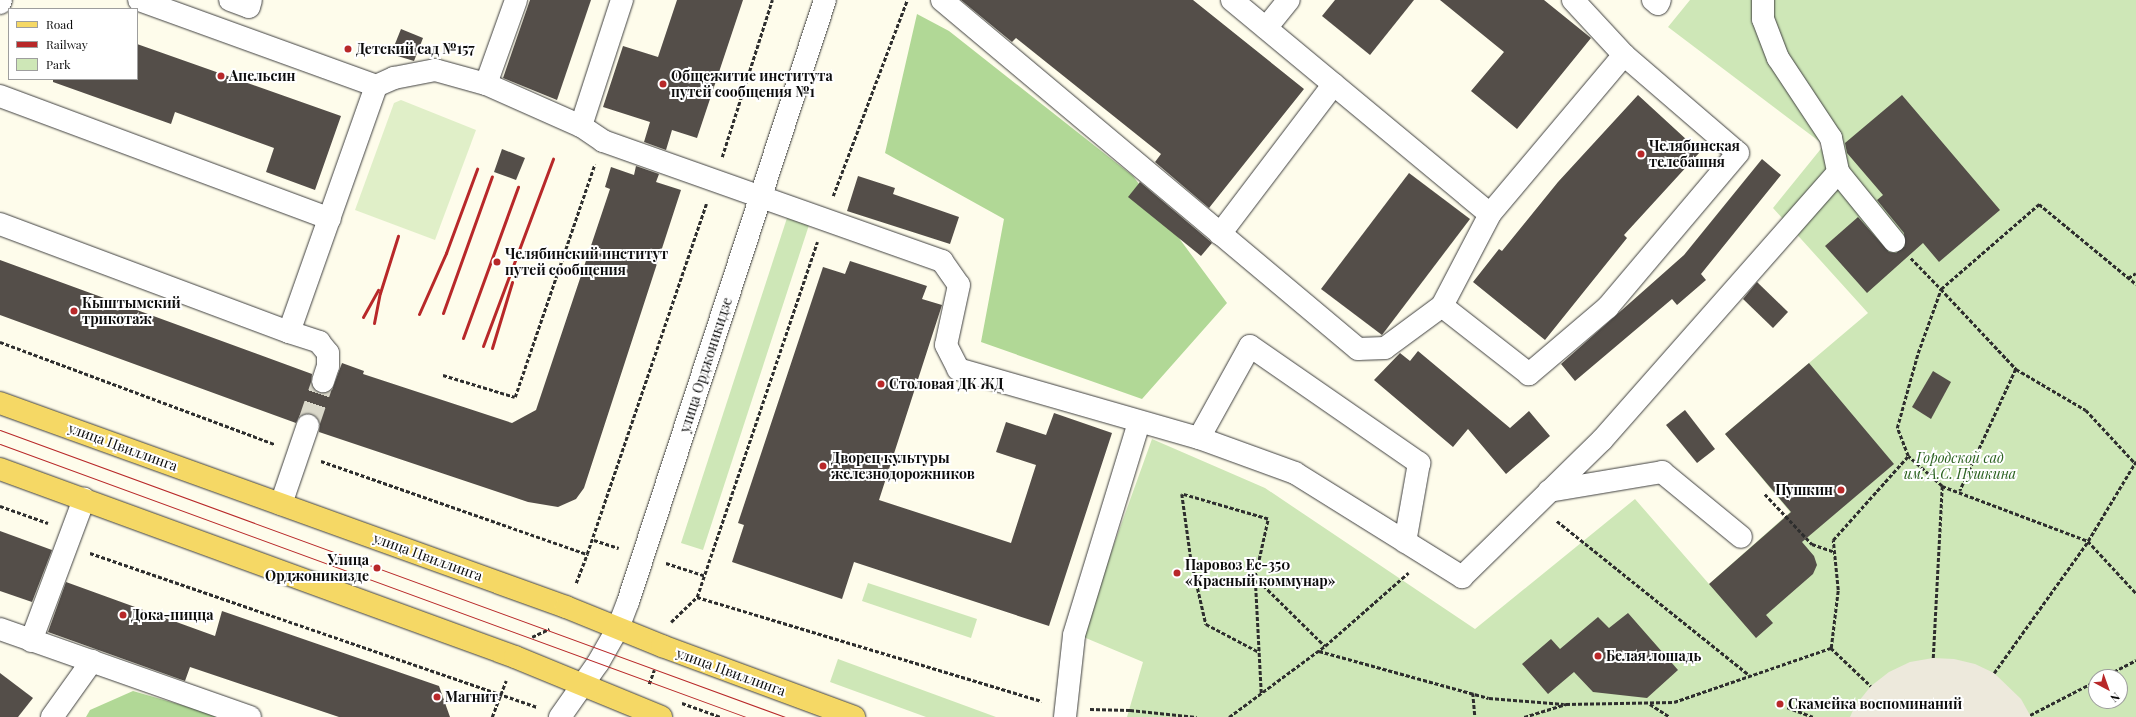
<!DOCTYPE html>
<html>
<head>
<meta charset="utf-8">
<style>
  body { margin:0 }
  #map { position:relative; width:2136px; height:717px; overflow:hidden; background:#fefceb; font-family:"Playfair Display",serif }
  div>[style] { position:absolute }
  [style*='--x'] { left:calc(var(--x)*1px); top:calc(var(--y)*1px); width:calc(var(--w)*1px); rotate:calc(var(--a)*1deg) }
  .green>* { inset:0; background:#cee7b7 }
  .forest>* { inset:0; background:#b1d896 }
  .pitch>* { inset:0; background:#e0efc8 }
  .plaza>* { inset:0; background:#ede9dc }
  .building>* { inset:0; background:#544e49 }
  .minor-tunnel>* { height:22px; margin-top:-11px; transform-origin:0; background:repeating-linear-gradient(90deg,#dad8ca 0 22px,transparent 0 33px) }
  .path>* { height:2.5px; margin-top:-1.25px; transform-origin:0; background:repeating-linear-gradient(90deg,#2e2e2e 0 4px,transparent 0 6px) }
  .roads { filter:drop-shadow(0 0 1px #3f3f3f) drop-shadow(0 0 1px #3f3f3f) }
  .minor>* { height:22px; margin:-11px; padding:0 11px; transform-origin:11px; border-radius:11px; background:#fff }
  .major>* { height:22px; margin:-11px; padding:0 11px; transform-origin:11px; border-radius:11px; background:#f5d865 }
  .tram>* { height:1px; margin:-0.5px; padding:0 0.5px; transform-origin:0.5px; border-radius:0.5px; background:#b82829 }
  .rail>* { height:3px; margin:-1.5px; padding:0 1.5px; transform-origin:1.5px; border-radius:1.5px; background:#b82829 }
  .dots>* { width:11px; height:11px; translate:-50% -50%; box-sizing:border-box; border:2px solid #fff; border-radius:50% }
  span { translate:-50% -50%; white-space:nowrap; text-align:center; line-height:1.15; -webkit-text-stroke:4px #fff; paint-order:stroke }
  .poi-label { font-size:14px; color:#0c0c0c; font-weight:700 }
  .left { translate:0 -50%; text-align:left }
  .right { translate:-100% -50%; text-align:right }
  .street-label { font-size:14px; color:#0c0c0c }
  .park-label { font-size:14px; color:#2a611f; font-style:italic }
  .legend { position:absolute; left:8px; top:8px; width:130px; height:72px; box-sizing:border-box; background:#fff; border:1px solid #9e9e9e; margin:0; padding:5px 7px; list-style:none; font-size:12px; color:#0c0c0c }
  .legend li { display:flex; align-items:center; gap:8px; height:20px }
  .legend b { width:20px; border:1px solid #9e9e9e }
  .north { position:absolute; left:2088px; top:669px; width:40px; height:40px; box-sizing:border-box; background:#fff; border:1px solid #9e9e9e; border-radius:50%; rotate:139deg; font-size:11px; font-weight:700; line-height:16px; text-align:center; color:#0c0c0c }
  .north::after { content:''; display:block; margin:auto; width:14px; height:18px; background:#b82829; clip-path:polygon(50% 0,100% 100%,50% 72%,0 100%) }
</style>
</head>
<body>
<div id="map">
  <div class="green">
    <i style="clip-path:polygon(evenodd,1690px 0,2136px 0,2136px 717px,1127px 717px,1143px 662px,1081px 636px,1152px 439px,1265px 488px,1475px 629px,1635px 499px,1709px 584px,1790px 512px,1725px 434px,1868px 313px,1773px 208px,1824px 145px,1668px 27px,1690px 0,2096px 677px,2120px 677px,2120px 701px,2096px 701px,2096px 677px)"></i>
    <i style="clip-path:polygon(787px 218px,809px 225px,703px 550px,681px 543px)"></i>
    <i style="clip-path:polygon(868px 583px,977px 619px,971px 638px,862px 601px)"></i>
    <i style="clip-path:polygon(838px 659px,996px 717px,926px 717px,830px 682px)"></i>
  </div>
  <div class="forest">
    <i style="clip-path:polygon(917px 14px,949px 31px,1133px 176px,1227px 303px,1142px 399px,981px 342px,1004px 219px,885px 153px)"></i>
    <i style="clip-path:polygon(133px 691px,223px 717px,86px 717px,90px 710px)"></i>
  </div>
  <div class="pitch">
    <i style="clip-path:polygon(401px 100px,476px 130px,435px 240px,355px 210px,394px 103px)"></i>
  </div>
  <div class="plaza">
    <i style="clip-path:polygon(1933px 658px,1954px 659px,1975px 664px,1994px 673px,2021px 699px,2031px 717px,1850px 717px,1855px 706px,1871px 686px,1889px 672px,1910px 662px)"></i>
  </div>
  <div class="building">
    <i style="clip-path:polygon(530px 0,591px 0,557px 100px,503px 78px)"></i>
    <i style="clip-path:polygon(677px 0,743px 0,697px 138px,672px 130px,666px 150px,644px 142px,650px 122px,603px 107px,623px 46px,658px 57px)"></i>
    <i style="clip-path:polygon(961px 0,1193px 0,1304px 89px,1209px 208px,1155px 162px,1161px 154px,1016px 38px,1012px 42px)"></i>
    <i style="clip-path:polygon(1335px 0,1414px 0,1370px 55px,1322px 16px)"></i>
    <i style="clip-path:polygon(1440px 0,1544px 0,1591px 38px,1517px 129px,1471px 91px,1504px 52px)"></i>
    <i style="clip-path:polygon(401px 29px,423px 38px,414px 61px,391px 54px)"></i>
    <i style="clip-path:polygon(137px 44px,341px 116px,315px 190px,266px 172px,274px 148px,175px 112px,171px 124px,53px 82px,53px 79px,137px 79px)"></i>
    <i style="clip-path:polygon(1638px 95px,1700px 152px,1624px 235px,1627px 238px,1545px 340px,1473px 282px,1499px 249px,1502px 251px,1558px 182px)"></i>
    <i style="clip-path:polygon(1902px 95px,2000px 210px,1939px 262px,1923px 243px,1867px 293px,1825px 246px,1858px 217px,1889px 252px,1896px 253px,1905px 246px,1904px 233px,1877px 200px,1883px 195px,1847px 153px,1845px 143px)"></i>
    <i style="clip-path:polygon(502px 149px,525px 158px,516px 180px,494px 172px)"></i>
    <i style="clip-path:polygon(1762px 159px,1781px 175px,1701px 274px,1706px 280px,1677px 305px,1672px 299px,1575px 381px,1561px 364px,1684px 255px)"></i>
    <i style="clip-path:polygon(636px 166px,659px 174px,656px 182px,681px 190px,584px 488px,576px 499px,558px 507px,528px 502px,319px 432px,320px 422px,312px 413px,300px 415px,296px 423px,0 315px,0 260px,312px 374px,311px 384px,319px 393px,332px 390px,342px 363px,364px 371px,363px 374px,512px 423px,536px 410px,610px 189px,605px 187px,611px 167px,634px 175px)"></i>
    <i style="clip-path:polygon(1409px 173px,1470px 219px,1382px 335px,1321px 289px)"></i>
    <i style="clip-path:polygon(858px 176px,895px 188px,893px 194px,959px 217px,950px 244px,847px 211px)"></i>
    <i style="clip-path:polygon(1140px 182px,1211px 242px,1212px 243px,1201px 256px,1128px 197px)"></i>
    <i style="clip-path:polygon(850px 261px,927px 286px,922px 299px,942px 305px,879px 500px,1011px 543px,1036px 465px,996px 452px,1006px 422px,1046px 435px,1054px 413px,1112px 433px,1049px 626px,854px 562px,842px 599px,732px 562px,744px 525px,738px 523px,823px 267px,845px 274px)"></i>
    <i style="clip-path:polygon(1757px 282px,1788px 312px,1773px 328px,1743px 299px)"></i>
    <i style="clip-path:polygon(1418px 351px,1510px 428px,1529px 411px,1550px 436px,1506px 474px,1468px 429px,1453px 447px,1374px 380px,1400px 353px,1410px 361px)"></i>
    <i style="clip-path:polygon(1809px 363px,1894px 464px,1802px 542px,1814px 556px,1817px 565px,1813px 574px,1766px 615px,1773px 623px,1756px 638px,1709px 584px,1791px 512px,1725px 434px)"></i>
    <i style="clip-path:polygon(1933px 371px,1951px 382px,1931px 419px,1912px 407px)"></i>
    <i style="clip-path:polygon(1685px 410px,1715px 449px,1697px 463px,1666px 425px)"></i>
    <i style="clip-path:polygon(0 531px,52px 550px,32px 602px,0 591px)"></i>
    <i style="clip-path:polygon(66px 582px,215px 636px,222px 611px,439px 686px,450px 717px,339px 717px,190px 667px,185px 681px,48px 632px)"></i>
    <i style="clip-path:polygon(1628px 613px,1678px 670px,1647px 698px,1593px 692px,1574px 672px,1548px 694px,1522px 664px,1551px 639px,1560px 649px,1598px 617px,1609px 628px)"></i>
    <i style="clip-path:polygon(0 673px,33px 698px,18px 717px,0 717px)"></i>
  </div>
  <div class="minor-tunnel">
    <i style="--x:308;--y:425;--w:46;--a:-71.2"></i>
  </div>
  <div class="path">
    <i style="--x:722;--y:157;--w:165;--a:-72.3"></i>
    <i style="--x:833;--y:196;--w:210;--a:-69.3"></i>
    <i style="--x:1911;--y:258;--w:43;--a:45.9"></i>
    <i style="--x:1941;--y:289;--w:130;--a:-40.9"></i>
    <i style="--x:2039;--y:204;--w:126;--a:39.5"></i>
    <i style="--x:2128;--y:278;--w:9;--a:-32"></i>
    <i style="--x:0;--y:342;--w:293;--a:20.4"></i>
    <i style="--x:2016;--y:369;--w:81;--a:30.4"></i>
    <i style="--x:2086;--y:410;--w:74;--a:47.2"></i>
    <i style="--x:443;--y:375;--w:75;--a:17"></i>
    <i style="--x:515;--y:397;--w:246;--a:-71.1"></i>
    <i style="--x:321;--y:461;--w:282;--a:19.3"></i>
    <i style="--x:587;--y:554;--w:370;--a:-71.2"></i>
    <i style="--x:1942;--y:486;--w:45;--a:-138.6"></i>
    <i style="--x:1908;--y:456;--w:30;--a:-111"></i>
    <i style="--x:1897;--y:428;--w:78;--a:-74.4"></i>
    <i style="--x:1918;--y:353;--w:68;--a:-70.2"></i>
    <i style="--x:1941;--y:289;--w:110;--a:46.8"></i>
    <i style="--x:2016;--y:369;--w:134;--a:114.7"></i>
    <i style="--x:1765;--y:494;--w:69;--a:46.8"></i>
    <i style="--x:1812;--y:544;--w:24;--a:19"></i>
    <i style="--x:0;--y:506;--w:51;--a:19.5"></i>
    <i style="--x:1557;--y:521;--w:246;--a:38.7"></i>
    <i style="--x:594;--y:540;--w:26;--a:18"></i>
    <i style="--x:90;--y:553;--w:473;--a:19"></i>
    <i style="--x:666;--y:563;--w:40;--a:18"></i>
    <i style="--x:1255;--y:577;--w:59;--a:-77.4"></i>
    <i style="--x:1268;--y:519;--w:90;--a:-163.8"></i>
    <i style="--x:1182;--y:494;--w:66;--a:82.1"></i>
    <i style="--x:1191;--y:559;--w:67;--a:77"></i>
    <i style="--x:1206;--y:624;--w:60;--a:27.8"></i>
    <i style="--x:576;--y:583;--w:31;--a:-69"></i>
    <i style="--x:697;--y:597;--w:360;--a:16.8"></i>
    <i style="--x:671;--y:622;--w:36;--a:-44"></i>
    <i style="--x:697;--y:597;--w:375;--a:-71.3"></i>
    <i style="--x:532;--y:637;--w:19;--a:-25"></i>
    <i style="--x:1831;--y:648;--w:58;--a:-83.1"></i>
    <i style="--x:1838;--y:590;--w:50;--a:-95.7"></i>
    <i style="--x:1833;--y:540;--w:113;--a:-48.2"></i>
    <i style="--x:1319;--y:651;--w:176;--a:15.5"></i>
    <i style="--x:1489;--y:698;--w:75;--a:4.6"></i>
    <i style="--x:1933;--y:658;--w:172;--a:-87"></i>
    <i style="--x:1942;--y:486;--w:156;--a:20.6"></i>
    <i style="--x:2088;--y:541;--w:71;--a:47.3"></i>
    <i style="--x:1994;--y:673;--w:162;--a:-54.5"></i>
    <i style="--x:2088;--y:541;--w:93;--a:-59"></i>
    <i style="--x:2103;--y:677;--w:37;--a:-27"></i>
    <i style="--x:649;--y:684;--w:15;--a:-70"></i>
    <i style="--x:1261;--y:693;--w:116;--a:-93"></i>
    <i style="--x:1255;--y:577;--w:98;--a:44.6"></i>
    <i style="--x:1473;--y:693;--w:24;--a:85"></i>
    <i style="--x:682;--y:703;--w:41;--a:19.7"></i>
    <i style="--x:1650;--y:704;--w:24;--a:33"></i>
    <i style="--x:1787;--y:707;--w:28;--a:21"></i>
    <i style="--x:1090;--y:709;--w:40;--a:1.4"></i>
    <i style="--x:1130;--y:710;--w:67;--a:6"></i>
    <i style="--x:2030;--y:715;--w:74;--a:-27.3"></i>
    <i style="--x:492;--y:717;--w:39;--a:-69"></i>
    <i style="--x:1229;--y:717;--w:119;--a:-36.5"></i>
    <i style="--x:1325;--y:646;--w:111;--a:-41.3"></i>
    <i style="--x:1524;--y:717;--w:44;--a:-17.2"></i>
    <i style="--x:1566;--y:704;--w:108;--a:-1.1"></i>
    <i style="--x:1674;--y:702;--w:166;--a:-19"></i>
    <i style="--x:1831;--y:648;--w:55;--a:43.5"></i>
  </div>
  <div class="roads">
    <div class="minor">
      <i style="--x:139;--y:0;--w:252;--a:19.9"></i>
      <i style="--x:376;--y:86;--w:20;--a:-24"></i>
      <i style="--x:394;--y:78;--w:42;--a:-11"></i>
      <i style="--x:435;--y:70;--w:53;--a:15.4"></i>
      <i style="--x:486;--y:84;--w:104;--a:23.9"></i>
      <i style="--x:581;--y:126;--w:27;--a:34"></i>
      <i style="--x:603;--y:141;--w:360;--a:19.5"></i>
      <i style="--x:942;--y:261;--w:29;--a:55"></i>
      <i style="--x:959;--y:285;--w:61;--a:102.2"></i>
      <i style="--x:946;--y:345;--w:27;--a:63"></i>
      <i style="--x:958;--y:369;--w:251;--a:16"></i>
      <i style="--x:1199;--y:438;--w:102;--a:20"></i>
      <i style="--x:1295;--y:473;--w:197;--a:31.9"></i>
      <i style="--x:1462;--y:577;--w:196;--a:-44.4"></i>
      <i style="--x:1602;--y:440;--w:357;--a:-48.6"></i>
      <i style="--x:1838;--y:172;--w:89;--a:50.9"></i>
      <i style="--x:230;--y:0;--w:20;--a:20"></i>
      <i style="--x:249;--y:7;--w:7;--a:-74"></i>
      <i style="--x:942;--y:0;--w:543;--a:39.99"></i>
      <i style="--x:1358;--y:349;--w:27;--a:-2"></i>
      <i style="--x:1385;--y:348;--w:71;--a:-36.4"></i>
      <i style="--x:1442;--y:306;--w:104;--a:-62.4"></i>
      <i style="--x:1232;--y:0;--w:335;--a:39.7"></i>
      <i style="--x:1490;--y:214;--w:208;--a:-49.9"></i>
      <i style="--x:1624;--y:55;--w:150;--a:40.7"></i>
      <i style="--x:1738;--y:153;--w:202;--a:130.2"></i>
      <i style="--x:1608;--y:307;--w:104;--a:139.7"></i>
      <i style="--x:1529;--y:374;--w:110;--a:-142"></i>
      <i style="--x:1573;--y:0;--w:75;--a:47.2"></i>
      <i style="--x:1653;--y:0;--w:6;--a:39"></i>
      <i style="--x:1658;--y:4;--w:4;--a:-63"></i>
      <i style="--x:1763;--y:0;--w:19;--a:90"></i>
      <i style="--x:1763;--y:19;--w:42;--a:69"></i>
      <i style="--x:1778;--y:58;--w:96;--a:56.5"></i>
      <i style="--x:1831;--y:138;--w:35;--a:78"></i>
      <i style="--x:0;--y:3;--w:3;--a:-72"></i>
      <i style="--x:1266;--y:28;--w:36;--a:-51"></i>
      <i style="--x:486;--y:84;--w:89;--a:-70.3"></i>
      <i style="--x:0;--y:96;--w:352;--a:20.4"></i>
      <i style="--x:581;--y:126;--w:133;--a:-72"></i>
      <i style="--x:0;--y:224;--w:309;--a:20.5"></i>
      <i style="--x:289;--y:332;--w:261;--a:-70.5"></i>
      <i style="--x:1220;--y:234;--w:188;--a:-52.8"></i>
      <i style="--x:289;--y:332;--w:32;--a:18"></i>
      <i style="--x:319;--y:342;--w:14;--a:51"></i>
      <i style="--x:328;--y:353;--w:13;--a:90"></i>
      <i style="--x:328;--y:366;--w:16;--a:108"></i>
      <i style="--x:1199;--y:438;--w:105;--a:-61"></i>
      <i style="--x:1250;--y:346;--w:206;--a:34.7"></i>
      <i style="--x:1419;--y:463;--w:80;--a:100"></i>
      <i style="--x:1549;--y:491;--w:115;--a:-9.5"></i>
      <i style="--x:1662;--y:472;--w:102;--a:39.4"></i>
      <i style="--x:281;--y:504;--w:83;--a:-71.1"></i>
      <i style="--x:0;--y:629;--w:265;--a:19.4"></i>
      <i style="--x:31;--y:641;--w:152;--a:-69.5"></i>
      <i style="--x:52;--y:717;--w:69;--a:-54.5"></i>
      <i style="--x:560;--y:717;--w:66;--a:-54.9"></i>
      <i style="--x:598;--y:663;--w:40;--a:-60.3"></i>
      <i style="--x:618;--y:628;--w:28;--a:-69"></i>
      <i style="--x:628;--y:602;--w:633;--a:-71.88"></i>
      <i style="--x:1065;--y:717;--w:82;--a:-83.7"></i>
      <i style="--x:1074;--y:635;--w:223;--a:-73"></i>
    </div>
    <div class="major">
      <i style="--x:0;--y:403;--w:602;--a:19.82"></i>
      <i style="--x:566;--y:607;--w:104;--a:22.1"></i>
      <i style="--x:662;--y:646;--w:205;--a:20.3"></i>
      <i style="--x:0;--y:469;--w:548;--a:20.05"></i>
      <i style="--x:515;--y:657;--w:158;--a:22.3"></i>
    </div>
  </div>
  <div class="tram">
    <i style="--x:0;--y:430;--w:836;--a:20.08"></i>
    <i style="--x:0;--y:444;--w:794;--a:20.1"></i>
  </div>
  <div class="rail">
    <i style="--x:443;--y:313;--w:145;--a:-70.3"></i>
    <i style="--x:419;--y:314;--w:67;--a:-66.1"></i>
    <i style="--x:446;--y:253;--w:90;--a:-69.7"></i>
    <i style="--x:363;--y:317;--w:31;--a:-61"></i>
    <i style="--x:374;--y:323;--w:31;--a:-79"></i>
    <i style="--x:380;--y:293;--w:60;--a:-72.5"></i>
    <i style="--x:463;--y:338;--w:161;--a:-70"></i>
    <i style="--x:483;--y:346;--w:200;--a:-69.5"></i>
    <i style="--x:492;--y:348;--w:69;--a:-73.1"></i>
  </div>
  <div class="dots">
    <i style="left:348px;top:49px;background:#b82829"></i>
    <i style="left:221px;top:76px;background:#b82829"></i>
    <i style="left:663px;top:84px;background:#b82829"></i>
    <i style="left:1641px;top:154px;background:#b82829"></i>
    <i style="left:497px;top:262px;background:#b82829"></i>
    <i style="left:74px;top:311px;background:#b82829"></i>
    <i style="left:881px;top:384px;background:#b82829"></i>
    <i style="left:823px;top:466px;background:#b82829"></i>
    <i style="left:1841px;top:490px;background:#b82829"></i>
    <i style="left:377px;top:568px;background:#b82829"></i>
    <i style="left:1177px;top:573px;background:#b82829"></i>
    <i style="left:123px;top:615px;background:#b82829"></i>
    <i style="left:1598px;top:656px;background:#b82829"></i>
    <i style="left:437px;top:697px;background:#b82829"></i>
    <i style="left:1780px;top:704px;background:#b82829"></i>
  </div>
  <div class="poi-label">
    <span class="left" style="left:356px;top:49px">Детский сад №157</span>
    <span class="left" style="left:229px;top:76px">Апельсин</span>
    <span class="left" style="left:671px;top:84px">Общежитие института<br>путей сообщения №1</span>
    <span class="left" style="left:1649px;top:154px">Челябинская<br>телебашня</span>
    <span class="left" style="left:505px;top:262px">Челябинский институт<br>путей сообщения</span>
    <span class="left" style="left:82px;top:311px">Кыштымский<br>трикотаж</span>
    <span class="left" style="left:889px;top:384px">Столовая ДК ЖД</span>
    <span class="left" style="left:831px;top:466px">Дворец культуры<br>железнодорожников</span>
    <span class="right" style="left:1833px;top:490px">Пушкин</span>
    <span class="right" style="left:369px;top:568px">Улица<br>Орджоникизде</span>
    <span class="left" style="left:1185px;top:573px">Паровоз Ес-350<br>«Красный коммунар»</span>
    <span class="left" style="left:131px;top:615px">Дока-пицца</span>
    <span class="left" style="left:1606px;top:656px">Белая лошадь</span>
    <span class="left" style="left:445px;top:697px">Магнит</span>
    <span class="left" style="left:1788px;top:704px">Скамейка воспоминаний</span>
  </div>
  <div class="street-label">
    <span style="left:706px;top:365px;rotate:-72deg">улица Орджоникидзе</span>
    <span style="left:123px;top:447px;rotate:20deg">улица Цвиллинга</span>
    <span style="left:428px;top:557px;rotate:20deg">улица Цвиллинга</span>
    <span style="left:731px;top:672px;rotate:20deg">улица Цвиллинга</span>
  </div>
  <div class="park-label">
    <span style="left:1960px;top:466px">Городской сад<br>им. А.С. Пушкина</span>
  </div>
  <ul class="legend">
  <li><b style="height:5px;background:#f5d865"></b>Road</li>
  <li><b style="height:5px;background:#b82829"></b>Railway</li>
  <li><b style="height:11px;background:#cee7b7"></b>Park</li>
  </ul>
  <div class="north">N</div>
</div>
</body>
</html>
